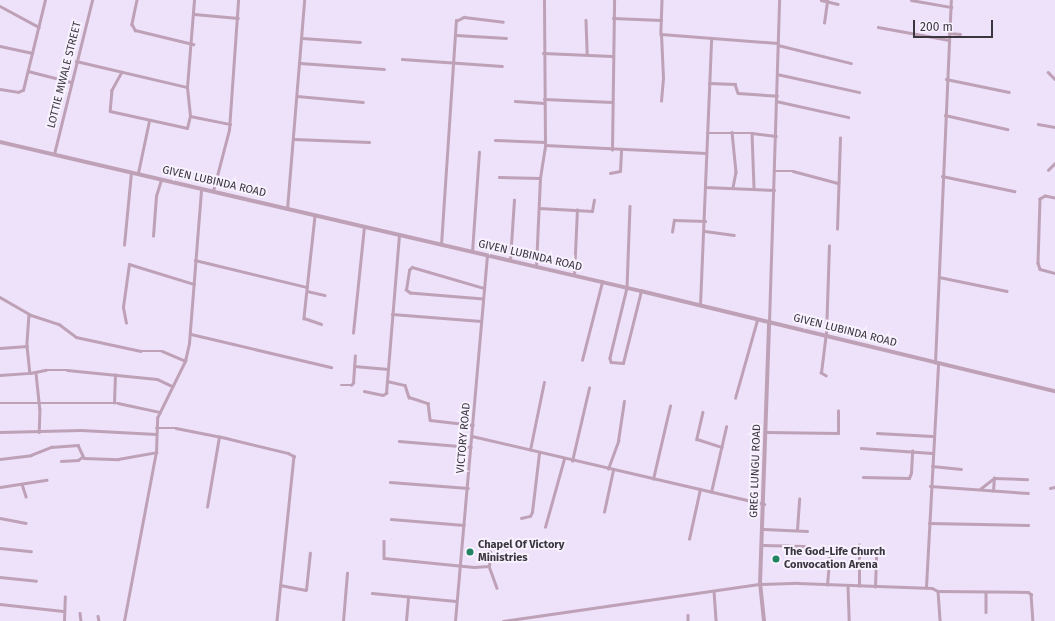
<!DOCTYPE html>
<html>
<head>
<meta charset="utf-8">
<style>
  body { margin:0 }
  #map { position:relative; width:1055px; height:621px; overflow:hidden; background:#ede2f9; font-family:"Fira Sans",sans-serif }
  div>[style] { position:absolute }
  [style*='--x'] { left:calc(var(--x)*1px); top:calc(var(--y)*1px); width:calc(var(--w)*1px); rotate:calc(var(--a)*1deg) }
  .minor>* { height:2.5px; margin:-1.25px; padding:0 1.25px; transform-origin:1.25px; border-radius:1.25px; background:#bfa1b7 }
  .tertiary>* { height:3.5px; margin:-1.75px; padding:0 1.75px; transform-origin:1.75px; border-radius:1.75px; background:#bfa1b7 }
  .dots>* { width:11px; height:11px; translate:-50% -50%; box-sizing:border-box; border:2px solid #f8f1ff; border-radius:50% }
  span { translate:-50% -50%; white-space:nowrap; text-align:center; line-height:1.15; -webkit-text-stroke:4px #f8f1ff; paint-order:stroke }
  .street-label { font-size:11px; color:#3a363e }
  .poi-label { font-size:11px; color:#3a363e; font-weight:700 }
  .left { translate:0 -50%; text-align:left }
  .scale { position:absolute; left:913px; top:20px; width:80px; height:18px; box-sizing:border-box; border:2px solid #3a363e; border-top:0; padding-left:5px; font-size:12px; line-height:14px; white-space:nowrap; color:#3a363e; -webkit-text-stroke:3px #f8f1ff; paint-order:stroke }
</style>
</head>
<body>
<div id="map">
  <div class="minor">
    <i style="--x:137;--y:0;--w:25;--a:102"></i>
    <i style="--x:132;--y:24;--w:7;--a:63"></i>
    <i style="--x:135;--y:30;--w:60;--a:13.6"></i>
    <i style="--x:662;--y:0;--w:34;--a:92"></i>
    <i style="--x:661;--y:34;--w:117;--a:4.4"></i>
    <i style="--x:821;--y:0;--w:17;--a:13"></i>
    <i style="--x:911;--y:0;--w:41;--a:9.9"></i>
    <i style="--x:0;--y:6;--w:44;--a:28.3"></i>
    <i style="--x:194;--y:14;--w:44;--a:5.2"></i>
    <i style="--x:613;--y:18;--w:48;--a:2.4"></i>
    <i style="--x:586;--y:20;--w:34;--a:88"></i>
    <i style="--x:824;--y:23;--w:22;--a:-82"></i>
    <i style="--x:878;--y:27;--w:72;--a:10.4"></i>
    <i style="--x:949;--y:33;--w:11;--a:5"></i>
    <i style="--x:456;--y:35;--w:50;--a:3.4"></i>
    <i style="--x:302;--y:38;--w:58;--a:3.9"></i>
    <i style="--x:778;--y:45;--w:75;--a:13.9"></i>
    <i style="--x:0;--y:46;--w:33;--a:12"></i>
    <i style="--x:543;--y:53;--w:69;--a:2.5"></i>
    <i style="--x:402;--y:59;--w:100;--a:4"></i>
    <i style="--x:76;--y:61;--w:114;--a:13.2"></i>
    <i style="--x:300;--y:63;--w:84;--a:4.1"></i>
    <i style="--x:28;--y:71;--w:44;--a:14.3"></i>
    <i style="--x:122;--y:72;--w:21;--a:119"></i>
    <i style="--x:112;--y:90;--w:21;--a:95"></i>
    <i style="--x:110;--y:111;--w:79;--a:12.4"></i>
    <i style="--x:187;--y:128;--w:12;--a:-76"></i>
    <i style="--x:190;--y:116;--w:29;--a:-96"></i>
    <i style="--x:187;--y:87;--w:87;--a:-85.4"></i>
    <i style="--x:1048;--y:72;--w:10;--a:45"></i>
    <i style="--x:777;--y:74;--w:84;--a:12.4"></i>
    <i style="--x:946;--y:79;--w:64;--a:11.7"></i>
    <i style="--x:709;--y:83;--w:26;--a:2"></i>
    <i style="--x:735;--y:84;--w:9;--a:72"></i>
    <i style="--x:738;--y:93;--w:39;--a:4"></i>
    <i style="--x:0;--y:89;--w:18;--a:9"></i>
    <i style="--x:18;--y:92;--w:5;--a:-22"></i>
    <i style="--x:23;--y:90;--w:93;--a:-76.3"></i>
    <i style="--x:297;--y:96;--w:66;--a:5.2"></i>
    <i style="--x:544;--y:99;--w:68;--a:2.5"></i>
    <i style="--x:515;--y:101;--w:29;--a:4"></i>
    <i style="--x:661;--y:101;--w:23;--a:-85"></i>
    <i style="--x:663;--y:78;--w:44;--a:-92.6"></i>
    <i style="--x:776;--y:101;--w:74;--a:12.5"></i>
    <i style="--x:945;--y:115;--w:64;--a:12.7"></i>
    <i style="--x:190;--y:116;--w:41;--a:11.3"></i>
    <i style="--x:1038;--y:124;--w:17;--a:10"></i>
    <i style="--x:732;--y:132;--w:40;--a:84.3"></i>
    <i style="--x:736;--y:172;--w:16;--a:101"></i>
    <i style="--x:707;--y:133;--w:45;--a:0"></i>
    <i style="--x:752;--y:133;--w:24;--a:7"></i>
    <i style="--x:752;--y:133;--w:55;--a:87.9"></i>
    <i style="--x:294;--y:139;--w:75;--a:2.3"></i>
    <i style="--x:495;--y:140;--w:50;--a:2.3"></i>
    <i style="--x:545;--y:145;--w:161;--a:2.8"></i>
    <i style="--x:612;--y:150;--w:150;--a:-89.2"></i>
    <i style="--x:54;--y:154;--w:159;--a:-76.1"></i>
    <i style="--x:1048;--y:170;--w:10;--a:-45"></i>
    <i style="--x:774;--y:171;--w:19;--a:0"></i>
    <i style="--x:793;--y:171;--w:47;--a:14.9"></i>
    <i style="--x:138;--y:173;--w:53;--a:-78.1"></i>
    <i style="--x:610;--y:173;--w:10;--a:-11"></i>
    <i style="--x:620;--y:171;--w:21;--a:-87"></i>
    <i style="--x:942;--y:176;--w:74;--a:11.8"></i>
    <i style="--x:499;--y:177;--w:41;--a:1.4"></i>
    <i style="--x:705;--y:187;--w:69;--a:2.5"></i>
    <i style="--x:213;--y:191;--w:63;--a:-75.3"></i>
    <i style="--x:229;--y:130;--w:130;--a:-86"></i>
    <i style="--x:1055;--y:198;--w:10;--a:-169"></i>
    <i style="--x:1045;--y:196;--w:6;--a:149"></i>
    <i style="--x:1040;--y:199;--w:64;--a:91.8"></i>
    <i style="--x:1038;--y:263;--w:6;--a:72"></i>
    <i style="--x:1040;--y:269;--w:16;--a:15"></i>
    <i style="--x:630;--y:206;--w:82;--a:92.1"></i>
    <i style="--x:627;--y:288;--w:72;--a:103.7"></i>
    <i style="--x:610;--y:358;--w:4;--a:76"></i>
    <i style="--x:611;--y:362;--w:12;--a:5"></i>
    <i style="--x:623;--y:363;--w:74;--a:-76"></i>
    <i style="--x:539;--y:208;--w:53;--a:3.2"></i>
    <i style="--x:592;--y:211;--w:11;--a:-80"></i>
    <i style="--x:287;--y:209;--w:210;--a:-85.3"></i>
    <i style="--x:315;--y:216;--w:103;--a:96.2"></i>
    <i style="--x:304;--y:318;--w:18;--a:19"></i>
    <i style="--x:837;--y:229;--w:91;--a:-88.1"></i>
    <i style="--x:705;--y:231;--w:29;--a:8"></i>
    <i style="--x:672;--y:232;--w:12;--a:-81"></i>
    <i style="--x:674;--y:220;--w:31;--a:2"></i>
    <i style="--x:153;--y:236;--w:40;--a:-85.7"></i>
    <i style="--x:156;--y:196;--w:17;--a:-73"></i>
    <i style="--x:124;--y:245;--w:73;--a:-84.5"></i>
    <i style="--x:441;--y:245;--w:225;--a:-86.2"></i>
    <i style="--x:456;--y:21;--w:9;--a:-27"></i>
    <i style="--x:464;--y:17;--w:39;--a:7"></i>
    <i style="--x:472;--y:252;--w:100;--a:-86"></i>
    <i style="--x:195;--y:260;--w:115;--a:13.6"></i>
    <i style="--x:510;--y:260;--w:60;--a:-86.2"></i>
    <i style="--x:536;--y:266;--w:88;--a:-87.4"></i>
    <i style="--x:540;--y:178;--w:33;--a:-81"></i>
    <i style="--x:545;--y:145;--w:145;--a:-90.4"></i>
    <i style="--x:574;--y:275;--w:65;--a:-87.4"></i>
    <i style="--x:939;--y:277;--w:69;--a:11.6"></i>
    <i style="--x:307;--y:291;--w:18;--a:13"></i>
    <i style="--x:0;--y:297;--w:36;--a:30"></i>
    <i style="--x:31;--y:315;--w:29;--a:18"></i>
    <i style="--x:59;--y:324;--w:21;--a:37"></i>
    <i style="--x:76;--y:337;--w:66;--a:12.2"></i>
    <i style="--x:141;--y:351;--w:21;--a:0"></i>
    <i style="--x:162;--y:351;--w:25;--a:23"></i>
    <i style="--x:483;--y:299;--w:73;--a:-175.3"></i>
    <i style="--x:410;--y:293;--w:5;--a:-143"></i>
    <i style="--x:406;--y:290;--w:20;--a:-81"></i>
    <i style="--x:409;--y:270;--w:4;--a:-45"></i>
    <i style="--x:412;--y:267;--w:75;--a:16.3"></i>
    <i style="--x:700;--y:305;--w:267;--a:-87.6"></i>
    <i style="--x:29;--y:314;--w:32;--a:94"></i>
    <i style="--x:27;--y:346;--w:27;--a:84"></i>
    <i style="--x:30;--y:373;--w:16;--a:-11"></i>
    <i style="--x:46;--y:370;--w:21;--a:0"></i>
    <i style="--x:67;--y:370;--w:90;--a:5.7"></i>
    <i style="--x:157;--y:379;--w:17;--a:25"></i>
    <i style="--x:392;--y:314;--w:89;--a:4.5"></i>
    <i style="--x:769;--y:322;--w:322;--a:-88.2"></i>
    <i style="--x:126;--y:323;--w:16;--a:-101"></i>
    <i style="--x:123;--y:307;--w:43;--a:-82.1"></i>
    <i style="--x:129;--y:264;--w:68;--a:17.1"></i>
    <i style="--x:353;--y:333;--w:107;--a:-84.1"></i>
    <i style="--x:191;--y:334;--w:144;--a:13.3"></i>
    <i style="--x:0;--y:348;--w:27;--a:-4"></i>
    <i style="--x:582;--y:360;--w:81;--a:-75.6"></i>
    <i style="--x:935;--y:363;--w:363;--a:-87.5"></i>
    <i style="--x:354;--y:366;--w:34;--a:5"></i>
    <i style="--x:36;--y:373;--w:36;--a:84"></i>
    <i style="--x:40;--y:409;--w:23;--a:92"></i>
    <i style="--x:0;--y:375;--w:30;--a:-4"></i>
    <i style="--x:826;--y:376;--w:6;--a:-149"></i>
    <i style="--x:821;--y:373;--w:38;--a:-83"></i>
    <i style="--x:826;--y:335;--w:89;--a:-88.1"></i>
    <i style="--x:387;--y:381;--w:18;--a:13"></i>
    <i style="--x:405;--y:385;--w:13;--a:72"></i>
    <i style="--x:409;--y:397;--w:20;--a:18"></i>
    <i style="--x:428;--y:403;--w:17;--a:83"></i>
    <i style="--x:430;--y:420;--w:43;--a:6.6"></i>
    <i style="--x:341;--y:385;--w:10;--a:0"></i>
    <i style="--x:351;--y:385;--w:3;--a:-45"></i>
    <i style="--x:353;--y:383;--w:27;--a:-86"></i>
    <i style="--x:364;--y:391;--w:19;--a:12"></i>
    <i style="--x:383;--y:395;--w:4;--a:-34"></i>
    <i style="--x:386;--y:393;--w:159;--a:-85.3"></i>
    <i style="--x:735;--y:398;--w:81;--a:-74.2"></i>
    <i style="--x:0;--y:403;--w:118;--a:0"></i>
    <i style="--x:118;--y:403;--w:43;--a:12.1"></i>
    <i style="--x:114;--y:403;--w:28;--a:-88"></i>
    <i style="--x:703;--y:412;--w:28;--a:103"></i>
    <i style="--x:697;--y:439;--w:26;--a:18"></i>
    <i style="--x:156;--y:428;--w:20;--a:0"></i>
    <i style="--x:176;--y:428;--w:51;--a:11.3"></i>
    <i style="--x:226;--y:438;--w:64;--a:13.6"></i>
    <i style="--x:288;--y:453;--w:7;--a:27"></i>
    <i style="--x:294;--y:456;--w:166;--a:95.9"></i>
    <i style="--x:0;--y:432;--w:81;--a:-1.4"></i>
    <i style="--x:81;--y:430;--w:75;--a:3.1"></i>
    <i style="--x:767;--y:432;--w:71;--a:0.8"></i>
    <i style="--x:838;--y:433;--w:22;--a:-90"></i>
    <i style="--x:877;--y:433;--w:55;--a:3.1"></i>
    <i style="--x:472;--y:436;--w:300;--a:13.1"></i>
    <i style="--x:399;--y:441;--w:72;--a:4.8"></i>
    <i style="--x:861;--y:448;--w:71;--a:4"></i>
    <i style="--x:530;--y:450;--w:69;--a:-78.4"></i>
    <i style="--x:0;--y:459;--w:31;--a:-7"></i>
    <i style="--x:31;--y:455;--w:22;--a:-22"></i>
    <i style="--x:51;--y:447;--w:27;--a:-4"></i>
    <i style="--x:78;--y:445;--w:14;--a:65"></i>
    <i style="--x:84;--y:458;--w:34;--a:2"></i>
    <i style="--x:118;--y:459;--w:39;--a:-10"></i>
    <i style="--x:61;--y:461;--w:17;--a:-3"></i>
    <i style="--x:78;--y:460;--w:5;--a:-37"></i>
    <i style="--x:572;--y:461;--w:75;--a:-76.9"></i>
    <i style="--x:932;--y:466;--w:29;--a:6"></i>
    <i style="--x:608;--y:469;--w:30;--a:-70"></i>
    <i style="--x:618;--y:441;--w:40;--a:-81.5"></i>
    <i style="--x:863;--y:477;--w:46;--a:1.2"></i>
    <i style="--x:909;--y:478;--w:5;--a:-68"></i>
    <i style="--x:911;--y:473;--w:22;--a:-87"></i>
    <i style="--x:653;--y:479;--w:75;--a:-76.9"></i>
    <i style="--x:390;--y:482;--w:78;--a:4.4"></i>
    <i style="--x:22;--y:484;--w:13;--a:72"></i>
    <i style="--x:930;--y:486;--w:98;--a:4.1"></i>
    <i style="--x:0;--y:487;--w:47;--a:-8.7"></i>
    <i style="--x:1050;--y:488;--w:5;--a:-11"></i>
    <i style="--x:980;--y:489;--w:18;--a:-38"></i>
    <i style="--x:994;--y:478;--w:33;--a:2"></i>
    <i style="--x:993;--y:491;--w:13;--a:-86"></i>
    <i style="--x:711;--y:492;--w:67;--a:-77"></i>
    <i style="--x:207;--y:507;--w:71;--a:-80.3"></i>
    <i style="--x:604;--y:512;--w:43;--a:-77.9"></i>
    <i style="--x:0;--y:518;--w:26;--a:11"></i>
    <i style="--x:521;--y:518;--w:9;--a:-13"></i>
    <i style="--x:530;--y:516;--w:4;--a:-63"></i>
    <i style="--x:532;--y:512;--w:59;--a:-83.2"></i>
    <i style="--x:391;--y:519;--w:73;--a:4.7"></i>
    <i style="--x:929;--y:523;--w:99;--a:1.2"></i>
    <i style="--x:545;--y:527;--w:71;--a:-74.4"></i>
    <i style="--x:764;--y:529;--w:43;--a:2.7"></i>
    <i style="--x:797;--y:530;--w:31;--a:-86"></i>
    <i style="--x:689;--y:539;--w:51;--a:-77.6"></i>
    <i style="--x:384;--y:541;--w:17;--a:90"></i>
    <i style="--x:384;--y:558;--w:90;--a:5.7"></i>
    <i style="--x:474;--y:567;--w:15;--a:-4"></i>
    <i style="--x:489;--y:566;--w:14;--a:-86"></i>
    <i style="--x:763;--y:545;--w:41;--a:1.4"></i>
    <i style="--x:0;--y:548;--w:31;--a:6"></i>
    <i style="--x:489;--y:566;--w:23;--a:70"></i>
    <i style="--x:0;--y:577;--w:36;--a:6"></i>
    <i style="--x:280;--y:585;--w:26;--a:11"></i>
    <i style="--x:306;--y:590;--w:37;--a:-84"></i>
    <i style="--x:827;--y:585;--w:38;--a:-85"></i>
    <i style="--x:848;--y:586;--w:35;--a:88"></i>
    <i style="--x:859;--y:586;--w:41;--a:-90"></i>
    <i style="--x:875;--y:587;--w:38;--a:-88"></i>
    <i style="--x:926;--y:587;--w:223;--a:-86.9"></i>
    <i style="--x:714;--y:591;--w:30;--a:86"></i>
    <i style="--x:938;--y:591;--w:30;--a:86"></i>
    <i style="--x:986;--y:592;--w:20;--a:90"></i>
    <i style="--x:372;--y:593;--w:84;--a:5.4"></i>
    <i style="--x:0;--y:604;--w:63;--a:6.3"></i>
    <i style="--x:80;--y:613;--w:8;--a:83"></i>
    <i style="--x:688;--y:615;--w:6;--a:90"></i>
    <i style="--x:98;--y:616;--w:5;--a:79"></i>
    <i style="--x:64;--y:621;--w:24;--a:-88"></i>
    <i style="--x:124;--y:621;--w:172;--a:-79.3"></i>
    <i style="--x:156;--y:452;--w:34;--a:-88"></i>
    <i style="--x:157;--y:418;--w:64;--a:-63.8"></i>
    <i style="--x:185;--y:361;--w:18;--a:-77"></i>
    <i style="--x:189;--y:343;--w:154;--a:-85.5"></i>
    <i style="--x:343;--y:621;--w:48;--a:-85.2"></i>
    <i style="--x:406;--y:621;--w:24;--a:-85"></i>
    <i style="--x:455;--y:621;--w:366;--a:-85"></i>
    <i style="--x:503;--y:621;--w:260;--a:-8.2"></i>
    <i style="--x:760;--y:584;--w:38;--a:-2"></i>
    <i style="--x:798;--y:583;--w:134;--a:2.1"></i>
    <i style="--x:932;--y:588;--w:7;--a:27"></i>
    <i style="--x:938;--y:591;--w:90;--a:0.6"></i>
    <i style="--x:1028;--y:592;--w:4;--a:34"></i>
    <i style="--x:1031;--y:594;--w:27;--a:86"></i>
  </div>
  <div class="tertiary">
    <i style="--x:0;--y:142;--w:658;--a:13.09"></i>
    <i style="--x:641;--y:291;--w:426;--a:13.6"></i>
    <i style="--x:764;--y:621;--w:37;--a:-96"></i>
    <i style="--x:760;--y:584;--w:262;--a:-88"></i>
  </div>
  <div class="dots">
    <i style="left:470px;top:552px;background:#1f845f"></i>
    <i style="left:776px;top:559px;background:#1f845f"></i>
  </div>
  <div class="street-label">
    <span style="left:65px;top:75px;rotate:-76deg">LOTTIE MWALE STREET</span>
    <span style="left:214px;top:182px;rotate:13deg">GIVEN LUBINDA ROAD</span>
    <span style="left:530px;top:256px;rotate:13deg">GIVEN LUBINDA ROAD</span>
    <span style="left:845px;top:331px;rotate:14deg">GIVEN LUBINDA ROAD</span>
    <span style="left:464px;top:438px;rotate:-85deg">VICTORY ROAD</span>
    <span style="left:756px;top:471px;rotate:-88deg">GREG LUNGU ROAD</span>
  </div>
  <div class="poi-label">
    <span class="left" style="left:478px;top:552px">Chapel Of Victory<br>Ministries</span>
    <span class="left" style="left:784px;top:559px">The God-Life Church<br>Convocation Arena</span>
  </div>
  <div class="scale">200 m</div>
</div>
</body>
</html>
